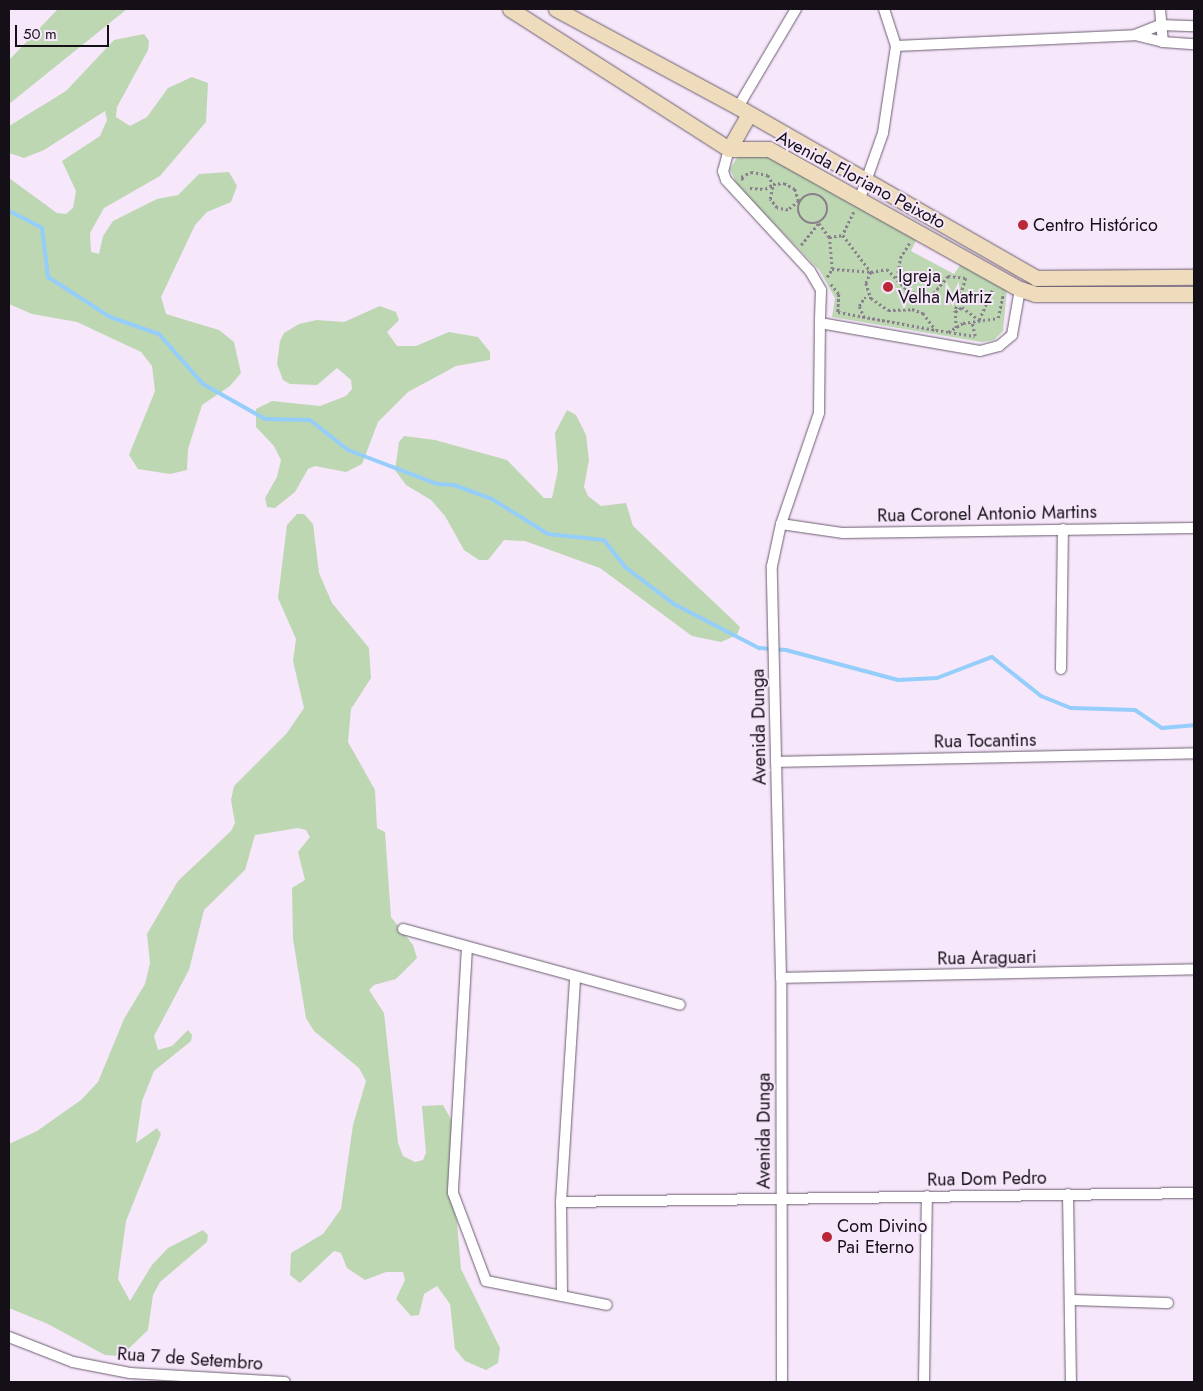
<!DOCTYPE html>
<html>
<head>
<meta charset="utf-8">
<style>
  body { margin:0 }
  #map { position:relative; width:1203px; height:1391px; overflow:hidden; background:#f7e7fb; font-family:Jost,sans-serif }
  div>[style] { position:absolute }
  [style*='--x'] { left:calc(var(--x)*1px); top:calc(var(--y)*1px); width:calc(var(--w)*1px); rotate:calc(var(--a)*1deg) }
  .green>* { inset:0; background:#bcd7b2 }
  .stream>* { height:4px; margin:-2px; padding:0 2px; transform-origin:2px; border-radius:2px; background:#95cefa }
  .path>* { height:2.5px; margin-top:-1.25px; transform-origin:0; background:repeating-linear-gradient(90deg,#8a7f8d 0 2.5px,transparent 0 5px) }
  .path>.ring { margin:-1.25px; padding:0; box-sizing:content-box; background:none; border:2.5px solid #8a7f8d; border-radius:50% }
  .roads { filter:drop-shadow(0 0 1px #6b5e6f) drop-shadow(0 0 1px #6b5e6f) }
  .street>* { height:10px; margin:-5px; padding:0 5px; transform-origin:5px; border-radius:5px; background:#fff }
  .secondary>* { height:15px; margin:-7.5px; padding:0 7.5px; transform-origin:7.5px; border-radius:7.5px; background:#eedcbc }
  .dots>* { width:14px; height:14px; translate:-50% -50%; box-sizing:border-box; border:2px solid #f7e7fb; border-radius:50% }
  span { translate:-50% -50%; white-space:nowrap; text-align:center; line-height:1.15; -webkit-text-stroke:4px #f7e7fb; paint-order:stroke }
  .street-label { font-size:18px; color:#151017 }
  .poi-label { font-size:18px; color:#151017 }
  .left { translate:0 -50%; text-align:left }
  .frame { position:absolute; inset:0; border:10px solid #151017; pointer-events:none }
  .scale { position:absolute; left:15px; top:25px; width:94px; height:22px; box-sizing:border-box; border:2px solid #151017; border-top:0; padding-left:6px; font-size:15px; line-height:18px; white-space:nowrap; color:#151017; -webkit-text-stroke:4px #f7e7fb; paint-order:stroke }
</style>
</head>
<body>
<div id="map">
  <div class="green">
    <i style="clip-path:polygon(58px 9px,127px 9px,9px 104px,9px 60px)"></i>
    <i style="clip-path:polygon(144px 34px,149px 41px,148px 50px,117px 107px,116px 117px,130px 126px,147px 117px,168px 88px,192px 77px,208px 83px,206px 122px,160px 176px,104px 208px,90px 233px,91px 252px,99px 254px,103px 236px,113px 221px,157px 199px,178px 195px,199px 174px,229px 172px,237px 186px,231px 202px,207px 212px,195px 225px,161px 297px,166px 314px,219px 330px,234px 342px,241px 373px,230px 386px,202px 405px,188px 449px,187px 470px,170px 474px,138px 469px,129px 455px,155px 391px,152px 366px,141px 352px,77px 322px,32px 314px,9px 304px,9px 178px,57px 213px,66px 214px,73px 208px,76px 191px,62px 161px,100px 136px,107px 120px,105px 111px,44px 150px,24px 158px,9px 153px,9px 126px,66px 91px,114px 40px)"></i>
    <i style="clip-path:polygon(738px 156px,766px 156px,917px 238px,911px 251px,954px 274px,961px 264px,1007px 289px,1003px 331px,994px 340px,982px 342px,832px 317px,835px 298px,820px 271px,737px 185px,730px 169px)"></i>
    <i style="clip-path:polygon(380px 306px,396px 312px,399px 320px,387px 332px,397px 346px,416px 346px,449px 332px,478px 337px,490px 352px,490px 360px,456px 366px,408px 392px,378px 422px,362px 464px,346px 472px,315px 466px,308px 469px,295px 492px,275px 508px,267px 507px,265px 498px,277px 477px,281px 460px,274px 446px,256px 427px,256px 409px,272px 401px,320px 406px,346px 396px,352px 389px,351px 380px,337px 368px,317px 385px,290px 384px,283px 380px,277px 364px,280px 341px,284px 333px,299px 324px,317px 320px,344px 322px)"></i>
    <i style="clip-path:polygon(567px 410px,576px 415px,586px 435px,589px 460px,584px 487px,588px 496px,601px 506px,626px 503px,633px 526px,734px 621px,740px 627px,737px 635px,721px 642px,692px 636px,600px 568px,525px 541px,504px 540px,488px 560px,479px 560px,464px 550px,445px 516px,431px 500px,406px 485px,395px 470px,399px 442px,404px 436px,435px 440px,507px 460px,544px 498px,552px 498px,558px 470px,555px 433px)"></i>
    <i style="clip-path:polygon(297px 514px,304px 514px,313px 524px,319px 573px,332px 603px,369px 648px,371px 678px,351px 709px,348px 742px,375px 790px,377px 828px,385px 832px,391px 917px,413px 945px,417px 958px,396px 979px,374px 985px,369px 990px,384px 1013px,398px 1143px,403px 1156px,415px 1162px,423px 1160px,426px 1153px,422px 1106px,443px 1105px,454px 1125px,449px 1191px,457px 1222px,461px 1269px,500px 1348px,498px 1363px,486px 1370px,465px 1361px,455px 1349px,450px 1304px,437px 1286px,424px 1294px,419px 1315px,411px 1316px,396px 1299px,405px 1280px,403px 1272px,386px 1272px,365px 1280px,347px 1268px,341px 1253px,334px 1251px,300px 1283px,290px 1275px,291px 1253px,323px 1234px,341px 1209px,353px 1125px,366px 1081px,359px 1068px,314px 1031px,306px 1018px,293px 939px,292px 888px,305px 880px,298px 852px,310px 837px,306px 830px,298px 828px,255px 835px,245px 870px,204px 910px,189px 970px,154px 1036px,158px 1050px,172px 1046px,188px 1030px,192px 1035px,191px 1041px,154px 1071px,142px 1101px,136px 1143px,157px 1128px,161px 1134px,126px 1221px,118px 1279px,130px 1301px,152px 1265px,168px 1248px,203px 1230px,208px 1235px,207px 1242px,160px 1282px,153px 1295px,148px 1330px,121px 1356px,105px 1355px,48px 1324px,9px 1308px,9px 1144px,37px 1131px,81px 1100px,98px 1082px,124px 1019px,145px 984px,150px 963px,147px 934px,178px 881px,231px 831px,235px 823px,231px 800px,234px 786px,287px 733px,304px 708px,293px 661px,296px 639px,278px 598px,287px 525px)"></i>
  </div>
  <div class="stream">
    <i style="--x:9;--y:211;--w:37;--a:27"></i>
    <i style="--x:42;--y:228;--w:49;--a:83"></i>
    <i style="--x:48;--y:277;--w:74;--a:32.8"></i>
    <i style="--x:110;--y:317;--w:52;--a:19.1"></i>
    <i style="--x:159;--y:334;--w:67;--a:48.7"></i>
    <i style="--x:203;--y:384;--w:71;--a:29.4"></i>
    <i style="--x:265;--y:419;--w:45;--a:1.3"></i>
    <i style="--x:310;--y:420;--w:48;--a:38.3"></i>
    <i style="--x:348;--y:450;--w:95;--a:20.9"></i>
    <i style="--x:437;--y:484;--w:17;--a:3"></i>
    <i style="--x:454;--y:485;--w:40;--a:20.2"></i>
    <i style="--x:492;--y:499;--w:66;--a:32"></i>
    <i style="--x:548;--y:534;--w:56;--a:6.1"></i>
    <i style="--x:604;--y:540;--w:34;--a:52"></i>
    <i style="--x:625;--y:567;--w:61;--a:37.1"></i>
    <i style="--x:674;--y:604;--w:96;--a:27.4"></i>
    <i style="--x:759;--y:648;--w:27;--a:4"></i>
    <i style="--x:786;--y:650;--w:116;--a:15"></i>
    <i style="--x:898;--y:680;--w:39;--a:-3"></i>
    <i style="--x:937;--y:678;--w:59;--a:-20.9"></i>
    <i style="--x:992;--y:657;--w:63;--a:38.5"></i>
    <i style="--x:1041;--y:696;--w:32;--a:22"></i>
    <i style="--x:1071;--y:708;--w:64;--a:1.8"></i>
    <i style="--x:1135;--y:710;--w:32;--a:34"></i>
    <i style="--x:1162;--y:728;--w:32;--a:-5"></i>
  </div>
  <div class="path">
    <i style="--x:743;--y:180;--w:4;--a:-124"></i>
    <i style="--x:741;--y:177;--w:11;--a:-27"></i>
    <i style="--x:751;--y:172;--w:17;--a:10"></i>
    <i style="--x:768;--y:175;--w:10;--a:61"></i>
    <i style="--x:750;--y:188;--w:15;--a:4"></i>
    <i style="--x:765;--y:189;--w:9;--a:-32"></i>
    <i style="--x:773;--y:184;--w:11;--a:-5"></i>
    <i style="--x:784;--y:183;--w:13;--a:29"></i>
    <i style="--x:795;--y:189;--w:13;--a:72"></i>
    <i style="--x:799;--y:201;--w:14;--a:141"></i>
    <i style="--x:788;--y:210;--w:11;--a:-170"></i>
    <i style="--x:777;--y:208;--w:11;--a:-128"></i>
    <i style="--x:770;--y:199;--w:15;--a:-79"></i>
    <i class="ring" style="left:798px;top:194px;width:27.5px;height:27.5px"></i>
    <i style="--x:854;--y:212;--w:25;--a:116"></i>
    <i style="--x:843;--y:235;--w:46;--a:52.9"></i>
    <i style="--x:871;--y:272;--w:16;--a:-11"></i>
    <i style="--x:887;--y:269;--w:30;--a:46"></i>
    <i style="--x:908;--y:291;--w:23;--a:15"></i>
    <i style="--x:930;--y:297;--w:28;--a:-49"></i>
    <i style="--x:948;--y:276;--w:18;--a:6"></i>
    <i style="--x:966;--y:278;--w:36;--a:108"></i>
    <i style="--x:801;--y:245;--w:28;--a:-51"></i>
    <i style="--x:819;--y:223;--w:17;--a:54"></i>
    <i style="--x:832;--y:269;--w:32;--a:-95"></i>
    <i style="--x:829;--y:237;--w:14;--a:-8"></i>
    <i style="--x:827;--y:277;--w:9;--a:-58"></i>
    <i style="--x:832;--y:269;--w:39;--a:4"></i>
    <i style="--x:871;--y:272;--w:12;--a:114"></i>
    <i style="--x:866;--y:283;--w:16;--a:72"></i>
    <i style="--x:897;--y:278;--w:20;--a:-81"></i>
    <i style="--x:900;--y:258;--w:19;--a:-58"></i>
    <i style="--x:831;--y:284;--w:13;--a:51"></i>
    <i style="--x:839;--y:294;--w:18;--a:93"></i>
    <i style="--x:838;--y:312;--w:100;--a:10.4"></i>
    <i style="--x:864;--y:318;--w:13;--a:-113"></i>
    <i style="--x:859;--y:306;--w:9;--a:-58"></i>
    <i style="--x:864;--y:298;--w:7;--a:0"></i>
    <i style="--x:871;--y:298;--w:21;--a:35"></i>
    <i style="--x:888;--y:310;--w:24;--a:-2"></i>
    <i style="--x:912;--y:309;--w:12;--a:20"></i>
    <i style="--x:923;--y:313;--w:21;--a:53"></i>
    <i style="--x:936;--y:330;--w:12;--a:9"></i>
    <i style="--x:948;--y:332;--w:17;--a:-31"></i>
    <i style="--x:963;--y:323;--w:35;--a:-8"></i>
    <i style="--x:998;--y:318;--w:25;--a:-78"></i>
    <i style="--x:979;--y:320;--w:35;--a:-66"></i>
    <i style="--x:956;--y:328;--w:16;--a:-94"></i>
    <i style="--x:955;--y:312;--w:9;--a:-36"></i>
    <i style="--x:962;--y:307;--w:21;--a:37"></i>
    <i style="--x:949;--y:332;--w:26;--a:9"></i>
    <i style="--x:975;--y:336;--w:13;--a:-103"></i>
  </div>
  <div class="roads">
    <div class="street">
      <i style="--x:1160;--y:9;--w:33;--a:85"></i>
      <i style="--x:1135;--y:35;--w:27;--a:-22"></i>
      <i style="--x:1160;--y:25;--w:34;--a:2"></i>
      <i style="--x:896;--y:46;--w:239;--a:-2.6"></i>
      <i style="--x:1135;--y:35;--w:29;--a:14"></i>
      <i style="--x:1163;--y:42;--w:31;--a:4"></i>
      <i style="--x:738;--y:107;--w:114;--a:-59.4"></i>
      <i style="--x:729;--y:149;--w:23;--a:105"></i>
      <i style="--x:723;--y:171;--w:9;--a:72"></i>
      <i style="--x:726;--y:180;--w:124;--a:47.3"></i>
      <i style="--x:810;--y:271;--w:22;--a:60"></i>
      <i style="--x:821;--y:290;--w:33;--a:92"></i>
      <i style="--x:860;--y:198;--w:69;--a:-70.5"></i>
      <i style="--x:883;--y:133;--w:88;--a:-81.5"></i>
      <i style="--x:896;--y:46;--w:39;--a:-108"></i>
      <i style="--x:781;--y:524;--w:63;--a:8.3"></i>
      <i style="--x:843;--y:533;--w:351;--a:-0.8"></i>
      <i style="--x:1061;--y:669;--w:140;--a:-89.2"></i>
      <i style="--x:776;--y:762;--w:418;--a:-1.2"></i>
      <i style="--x:403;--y:929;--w:287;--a:15.3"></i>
      <i style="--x:467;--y:947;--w:246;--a:93.3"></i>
      <i style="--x:453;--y:1193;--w:94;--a:69.4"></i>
      <i style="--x:486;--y:1281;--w:123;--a:11.2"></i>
      <i style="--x:781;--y:978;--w:413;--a:-1.2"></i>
      <i style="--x:1068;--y:1194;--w:188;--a:89.1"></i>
      <i style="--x:561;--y:1202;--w:633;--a:-0.81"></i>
      <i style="--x:562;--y:1296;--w:94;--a:-90.6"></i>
      <i style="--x:561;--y:1202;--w:225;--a:-86.4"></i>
      <i style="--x:1070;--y:1300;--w:98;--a:1.8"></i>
      <i style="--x:9;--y:1337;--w:69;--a:21.3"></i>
      <i style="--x:73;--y:1362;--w:58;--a:10.9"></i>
      <i style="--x:130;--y:1373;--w:155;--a:3.3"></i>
      <i style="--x:782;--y:1382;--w:404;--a:-90.1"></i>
      <i style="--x:781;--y:978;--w:412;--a:-91.3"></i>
      <i style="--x:772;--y:566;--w:43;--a:-77.9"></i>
      <i style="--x:781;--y:524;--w:117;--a:-71.1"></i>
      <i style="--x:819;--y:413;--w:90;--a:-89.4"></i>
      <i style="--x:820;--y:323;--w:162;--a:9.9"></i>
      <i style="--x:980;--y:351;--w:20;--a:-15"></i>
      <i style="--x:999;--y:346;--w:17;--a:-40"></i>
      <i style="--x:1012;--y:335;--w:47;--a:-80.1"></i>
      <i style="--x:924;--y:1382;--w:186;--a:-89.1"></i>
    </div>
    <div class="secondary">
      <i style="--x:510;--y:9;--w:260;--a:32.6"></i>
      <i style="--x:729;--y:149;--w:40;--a:0"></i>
      <i style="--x:769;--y:149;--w:287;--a:29.2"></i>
      <i style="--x:1020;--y:289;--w:16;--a:18"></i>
      <i style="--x:1035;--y:294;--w:159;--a:0"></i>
      <i style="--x:556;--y:9;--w:207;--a:28.3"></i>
      <i style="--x:738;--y:107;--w:344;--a:29.8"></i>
      <i style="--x:1036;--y:278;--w:158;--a:-0.4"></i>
      <i style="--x:729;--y:149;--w:40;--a:-60.3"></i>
    </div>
  </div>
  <div class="dots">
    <i style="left:1023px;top:225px;background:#b92738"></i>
    <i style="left:888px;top:287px;background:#b92738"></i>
    <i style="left:827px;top:1237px;background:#b92738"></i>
  </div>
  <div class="street-label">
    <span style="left:861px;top:180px;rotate:28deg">Avenida Floriano Peixoto</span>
    <span style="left:987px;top:514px;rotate:-1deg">Rua Coronel Antonio Martins</span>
    <span style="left:759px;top:727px;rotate:-91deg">Avenida Dunga</span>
    <span style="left:985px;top:741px;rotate:-1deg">Rua Tocantins</span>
    <span style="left:987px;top:958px;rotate:-1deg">Rua Araguari</span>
    <span style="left:764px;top:1131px;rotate:-90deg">Avenida Dunga</span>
    <span style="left:987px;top:1179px;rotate:-1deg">Rua Dom Pedro</span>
    <span style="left:190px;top:1359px;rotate:4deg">Rua 7 de Setembro</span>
  </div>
  <div class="poi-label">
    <span class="left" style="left:1033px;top:225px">Centro Histórico</span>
    <span class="left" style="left:898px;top:287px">Igreja<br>Velha Matriz</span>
    <span class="left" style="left:837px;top:1237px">Com Divino<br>Pai Eterno</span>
  </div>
  <div class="frame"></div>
  <div class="scale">50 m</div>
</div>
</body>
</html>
